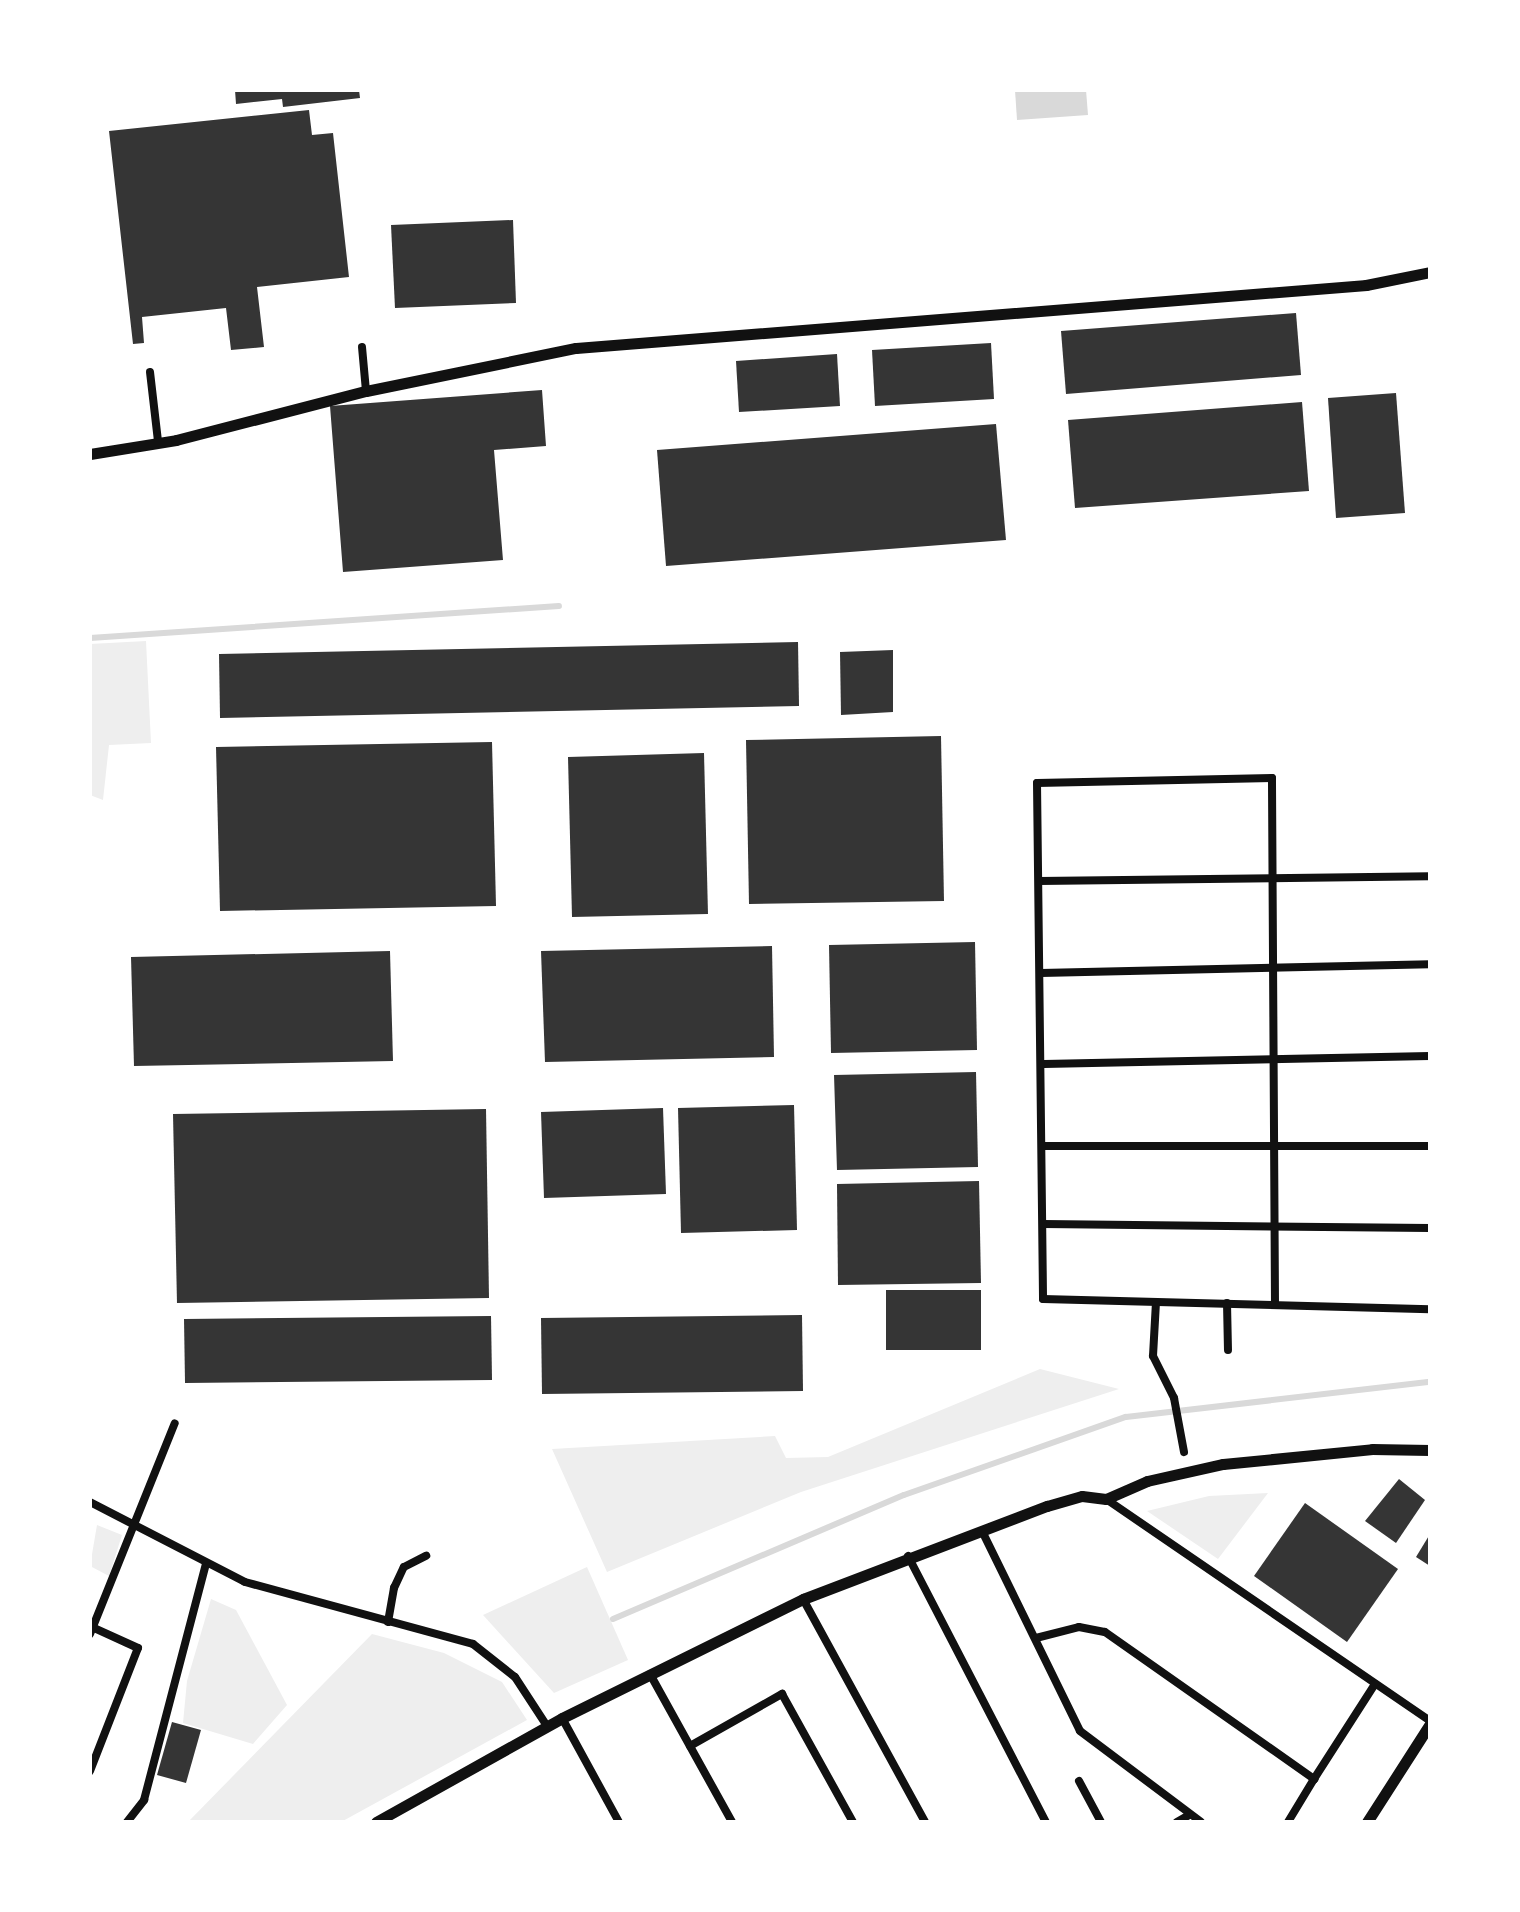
<!DOCTYPE html>
<html>
<head>
<meta charset="utf-8">
<style>
  body { margin:0 }
  #map { position:relative; width:1520px; height:1912px; overflow:hidden; background:#fff; font-family:"Nunito Sans",sans-serif }
  div>[style] { position:absolute }
  [style*='--x'] { left:calc(var(--x)*1px); top:calc(var(--y)*1px); width:calc(var(--w)*1px); rotate:calc(var(--a)*1deg) }
  .green>* { inset:0; background:#eee }
  .water>* { inset:0; background:#d9d9d9 }
  .stream>* { height:6px; margin:-3px; padding:0 3px; transform-origin:3px; border-radius:3px; background:#d9d9d9 }
  .building>* { inset:0; background:#353535 }
  .minor>* { height:8px; margin:-4px; padding:0 4px; transform-origin:4px; border-radius:4px; background:#111 }
  .tertiary>* { height:11px; margin:-5.5px; padding:0 5.5px; transform-origin:5.5px; border-radius:5.5px; background:#111 }
  span { translate:-50% -50%; white-space:nowrap; text-align:center; line-height:1.15; -webkit-text-stroke:8px #fff; paint-order:stroke }
  .frame { position:absolute; inset:0; border:92px solid #fff; pointer-events:none }
</style>
</head>
<body>
<div id="map">
  <div class="green">
    <i style="clip-path:polygon(146px 641px,151px 743px,109px 745px,103px 800px,90px 795px,90px 644px)"></i>
    <i style="clip-path:polygon(1040px 1369px,1119px 1389px,801px 1492px,607px 1572px,552px 1449px,775px 1436px,786px 1458px,828px 1457px)"></i>
    <i style="clip-path:polygon(1268px 1493px,1218px 1559px,1147px 1511px,1209px 1496px)"></i>
    <i style="clip-path:polygon(97px 1525px,122px 1535px,109px 1576px,90px 1566px)"></i>
    <i style="clip-path:polygon(587px 1567px,628px 1660px,554px 1693px,483px 1615px)"></i>
    <i style="clip-path:polygon(211px 1599px,236px 1610px,287px 1705px,253px 1744px,183px 1723px,187px 1681px)"></i>
    <i style="clip-path:polygon(372px 1634px,444px 1653px,502px 1682px,527px 1720px,341px 1822px,188px 1822px)"></i>
  </div>
  <div class="water">
    <i style="clip-path:polygon(1015px 90px,1086px 90px,1088px 115px,1017px 120px)"></i>
  </div>
  <div class="stream">
    <i style="--x:90;--y:638;--w:470;--a:-3.9"></i>
    <i style="--x:613;--y:1619;--w:316;--a:-23.1"></i>
    <i style="--x:904;--y:1495;--w:235;--a:-19.4"></i>
    <i style="--x:1126;--y:1417;--w:306;--a:-6.6"></i>
  </div>
  <div class="building">
    <i style="clip-path:polygon(235px 90px,359px 90px,360px 98px,283px 107px,282px 99px,236px 104px)"></i>
    <i style="clip-path:polygon(309px 110px,312px 135px,333px 133px,349px 277px,257px 287px,264px 347px,231px 350px,226px 308px,142px 317px,144px 343px,133px 344px,109px 131px)"></i>
    <i style="clip-path:polygon(513px 220px,516px 303px,395px 308px,391px 225px)"></i>
    <i style="clip-path:polygon(1296px 313px,1301px 375px,1066px 394px,1061px 331px)"></i>
    <i style="clip-path:polygon(991px 343px,994px 399px,875px 406px,872px 350px)"></i>
    <i style="clip-path:polygon(837px 354px,840px 406px,739px 412px,736px 361px)"></i>
    <i style="clip-path:polygon(542px 390px,546px 446px,494px 450px,503px 560px,343px 572px,330px 406px)"></i>
    <i style="clip-path:polygon(1396px 393px,1405px 513px,1336px 518px,1328px 398px)"></i>
    <i style="clip-path:polygon(1302px 402px,1309px 491px,1075px 508px,1068px 420px)"></i>
    <i style="clip-path:polygon(996px 424px,1006px 540px,666px 566px,657px 450px)"></i>
    <i style="clip-path:polygon(798px 642px,799px 706px,220px 718px,219px 654px)"></i>
    <i style="clip-path:polygon(893px 650px,893px 712px,841px 715px,840px 652px)"></i>
    <i style="clip-path:polygon(941px 736px,944px 901px,749px 904px,746px 740px)"></i>
    <i style="clip-path:polygon(492px 742px,496px 906px,220px 911px,216px 747px)"></i>
    <i style="clip-path:polygon(704px 753px,708px 914px,572px 917px,568px 757px)"></i>
    <i style="clip-path:polygon(975px 942px,977px 1050px,831px 1053px,829px 945px)"></i>
    <i style="clip-path:polygon(772px 946px,774px 1057px,545px 1062px,541px 951px)"></i>
    <i style="clip-path:polygon(390px 951px,393px 1061px,134px 1066px,131px 957px)"></i>
    <i style="clip-path:polygon(976px 1072px,978px 1167px,837px 1170px,834px 1075px)"></i>
    <i style="clip-path:polygon(794px 1105px,797px 1230px,681px 1233px,678px 1108px)"></i>
    <i style="clip-path:polygon(663px 1108px,666px 1194px,544px 1198px,541px 1112px)"></i>
    <i style="clip-path:polygon(486px 1109px,489px 1298px,177px 1303px,173px 1114px)"></i>
    <i style="clip-path:polygon(979px 1181px,981px 1283px,838px 1285px,837px 1184px)"></i>
    <i style="clip-path:polygon(886px 1290px,981px 1290px,981px 1350px,886px 1350px)"></i>
    <i style="clip-path:polygon(802px 1315px,803px 1391px,542px 1394px,541px 1318px)"></i>
    <i style="clip-path:polygon(491px 1316px,492px 1380px,185px 1383px,184px 1319px)"></i>
    <i style="clip-path:polygon(1399px 1479px,1425px 1500px,1396px 1543px,1365px 1521px)"></i>
    <i style="clip-path:polygon(1305px 1503px,1398px 1569px,1347px 1642px,1254px 1576px)"></i>
    <i style="clip-path:polygon(1430px 1534px,1430px 1566px,1416px 1557px)"></i>
    <i style="clip-path:polygon(172px 1722px,201px 1730px,186px 1783px,157px 1775px)"></i>
  </div>
  <div class="minor">
    <i style="--x:362;--y:347;--w:44;--a:84.8"></i>
    <i style="--x:150;--y:372;--w:69;--a:83.4"></i>
    <i style="--x:1039;--y:881;--w:391;--a:-0.7"></i>
    <i style="--x:1041;--y:973;--w:389;--a:-1.3"></i>
    <i style="--x:1044;--y:1064;--w:386;--a:-1.2"></i>
    <i style="--x:1043;--y:1146;--w:387;--a:0"></i>
    <i style="--x:1043;--y:1224;--w:387;--a:0.6"></i>
    <i style="--x:1156;--y:1302;--w:54;--a:93.2"></i>
    <i style="--x:1153;--y:1356;--w:47;--a:63.4"></i>
    <i style="--x:1174;--y:1398;--w:55;--a:79.5"></i>
    <i style="--x:1227;--y:1303;--w:47;--a:88.8"></i>
    <i style="--x:1275;--y:1304;--w:526;--a:-90.33"></i>
    <i style="--x:1272;--y:778;--w:235;--a:178.8"></i>
    <i style="--x:1037;--y:783;--w:516;--a:89.33"></i>
    <i style="--x:1043;--y:1299;--w:387;--a:1.5"></i>
    <i style="--x:1106;--y:1499;--w:393;--a:34.4"></i>
    <i style="--x:90;--y:1502;--w:174;--a:27.3"></i>
    <i style="--x:245;--y:1582;--w:236;--a:15.2"></i>
    <i style="--x:473;--y:1644;--w:53;--a:38.2"></i>
    <i style="--x:515;--y:1677;--w:59;--a:56.9"></i>
    <i style="--x:983;--y:1533;--w:220;--a:63.9"></i>
    <i style="--x:1080;--y:1731;--w:151;--a:36.9"></i>
    <i style="--x:908;--y:1556;--w:300;--a:62.6"></i>
    <i style="--x:803;--y:1599;--w:254;--a:61.3"></i>
    <i style="--x:388;--y:1622;--w:35;--a:-80"></i>
    <i style="--x:394;--y:1588;--w:23;--a:-65"></i>
    <i style="--x:404;--y:1567;--w:25;--a:-27"></i>
    <i style="--x:90;--y:1634;--w:227;--a:-68.1"></i>
    <i style="--x:1036;--y:1638;--w:44;--a:-14.3"></i>
    <i style="--x:1079;--y:1627;--w:26;--a:11"></i>
    <i style="--x:1105;--y:1632;--w:256;--a:35.1"></i>
    <i style="--x:1314;--y:1779;--w:50;--a:121.2"></i>
    <i style="--x:650;--y:1674;--w:169;--a:61"></i>
    <i style="--x:562;--y:1718;--w:119;--a:61.3"></i>
    <i style="--x:690;--y:1746;--w:106;--a:-29.5"></i>
    <i style="--x:782;--y:1694;--w:146;--a:61"></i>
    <i style="--x:90;--y:1771;--w:132;--a:-68.7"></i>
    <i style="--x:138;--y:1648;--w:51;--a:-155.5"></i>
    <i style="--x:1314;--y:1779;--w:113;--a:-57.3"></i>
    <i style="--x:1079;--y:1781;--w:47;--a:61.8"></i>
    <i style="--x:127;--y:1822;--w:28;--a:-52"></i>
    <i style="--x:144;--y:1800;--w:245;--a:-75.3"></i>
    <i style="--x:1177;--y:1822;--w:14;--a:-30"></i>
  </div>
  <div class="tertiary">
    <i style="--x:90;--y:454;--w:87;--a:-9.2"></i>
    <i style="--x:176;--y:440;--w:196;--a:-14.5"></i>
    <i style="--x:366;--y:391;--w:214;--a:-11.6"></i>
    <i style="--x:576;--y:348;--w:793;--a:-4.56"></i>
    <i style="--x:1366;--y:285;--w:65;--a:-11.5"></i>
    <i style="--x:376;--y:1822;--w:213;--a:-29.2"></i>
    <i style="--x:562;--y:1718;--w:269;--a:-26.3"></i>
    <i style="--x:803;--y:1599;--w:261;--a:-20.9"></i>
    <i style="--x:1047;--y:1506;--w:36;--a:-16"></i>
    <i style="--x:1082;--y:1496;--w:24;--a:7"></i>
    <i style="--x:1106;--y:1499;--w:45;--a:-23.7"></i>
    <i style="--x:1147;--y:1481;--w:78;--a:-12.6"></i>
    <i style="--x:1223;--y:1464;--w:150;--a:-5.7"></i>
    <i style="--x:1372;--y:1449;--w:58;--a:1"></i>
    <i style="--x:1367;--y:1822;--w:117;--a:-57.3"></i>
  </div>
  <div class="frame"></div>
</div>
</body>
</html>
